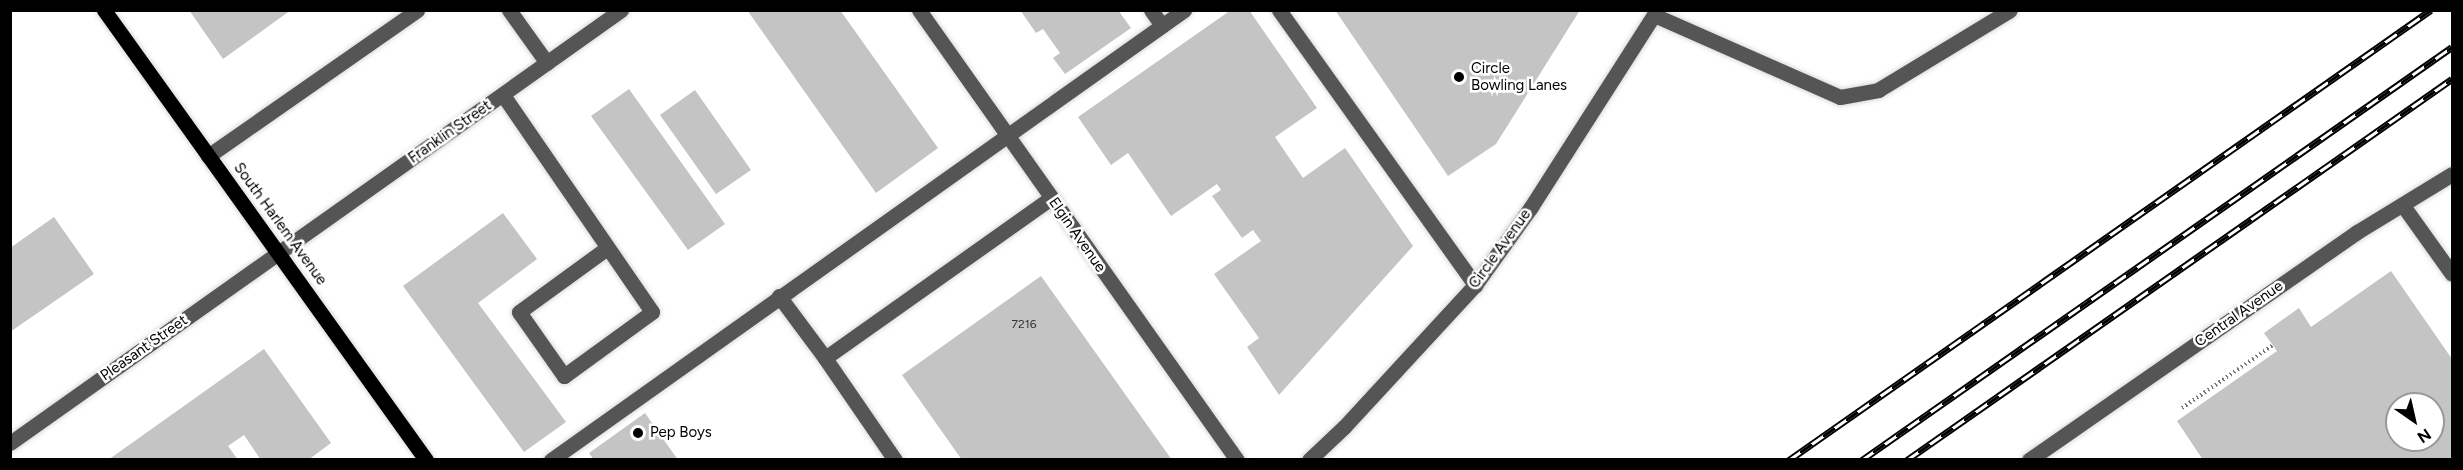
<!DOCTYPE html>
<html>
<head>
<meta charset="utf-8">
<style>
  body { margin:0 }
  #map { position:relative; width:2463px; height:470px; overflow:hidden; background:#fff; font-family:Figtree,sans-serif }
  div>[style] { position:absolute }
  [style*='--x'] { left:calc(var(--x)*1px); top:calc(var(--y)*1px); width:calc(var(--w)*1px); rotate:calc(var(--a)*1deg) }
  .building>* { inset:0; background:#c4c4c4 }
  .path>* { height:4px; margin-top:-2px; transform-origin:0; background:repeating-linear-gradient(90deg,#777 0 1.5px,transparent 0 4.5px) }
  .roads { filter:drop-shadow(0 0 2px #dbdbdb) drop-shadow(0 0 2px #dbdbdb) }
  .minor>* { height:15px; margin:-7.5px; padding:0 7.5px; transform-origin:7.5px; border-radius:7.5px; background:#555 }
  .major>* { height:15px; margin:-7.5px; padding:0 7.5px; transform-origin:7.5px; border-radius:7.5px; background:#000 }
  .rail>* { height:7px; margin-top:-3.5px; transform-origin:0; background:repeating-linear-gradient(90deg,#fff 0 14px,#000 0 28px); box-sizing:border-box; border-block:2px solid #000 }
  .dots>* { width:16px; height:16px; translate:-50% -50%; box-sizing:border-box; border:3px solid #fff; border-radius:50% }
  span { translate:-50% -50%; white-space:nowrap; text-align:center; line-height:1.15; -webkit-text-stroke:5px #fff; paint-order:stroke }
  .number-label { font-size:12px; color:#313131 }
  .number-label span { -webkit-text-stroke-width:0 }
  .poi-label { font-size:15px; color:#000 }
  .left { translate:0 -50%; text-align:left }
  .street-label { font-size:15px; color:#000 }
  .frame { position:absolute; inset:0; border:12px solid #000; pointer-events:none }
  .north { position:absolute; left:2385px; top:392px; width:60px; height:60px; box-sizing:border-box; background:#fff; border:2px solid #999; border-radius:50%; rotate:146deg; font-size:16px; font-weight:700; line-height:24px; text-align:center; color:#000 }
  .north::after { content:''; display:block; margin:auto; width:21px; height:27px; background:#000; clip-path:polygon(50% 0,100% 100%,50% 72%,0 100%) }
</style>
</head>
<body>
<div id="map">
  <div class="building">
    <i style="clip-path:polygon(189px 10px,291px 10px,223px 59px)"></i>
    <i style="clip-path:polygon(747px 10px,840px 10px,938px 148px,876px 193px)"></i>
    <i style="clip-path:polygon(1020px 10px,1118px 10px,1131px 28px,1065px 74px,1053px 58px,1060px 53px,1043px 29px,1036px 33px)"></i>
    <i style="clip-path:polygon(1231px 10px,1249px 10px,1317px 108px,1275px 137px,1303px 178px,1345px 148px,1413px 246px,1279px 395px,1247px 347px,1259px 338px,1214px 274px,1261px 241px,1253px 230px,1242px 238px,1212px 196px,1221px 190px,1217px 184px,1171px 216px,1128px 153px,1111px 165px,1078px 117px)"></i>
    <i style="clip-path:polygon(1335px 10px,1580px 10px,1496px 144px,1448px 176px)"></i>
    <i style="clip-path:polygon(629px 89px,725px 224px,688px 250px,591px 116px)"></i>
    <i style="clip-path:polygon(695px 90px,751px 170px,716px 194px,660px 115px)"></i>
    <i style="clip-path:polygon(503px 213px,537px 259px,478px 303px,566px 422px,524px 452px,403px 286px)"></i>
    <i style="clip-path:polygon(54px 217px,94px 274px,10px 332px,10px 248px)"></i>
    <i style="clip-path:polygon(evenodd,2391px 271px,2452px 359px,2452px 460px,2203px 460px,2177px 421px,2277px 351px,2264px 333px,2299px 308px,2311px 327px,2391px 271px,2397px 404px,2433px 404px,2433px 440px,2397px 440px,2397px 404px)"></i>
    <i style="clip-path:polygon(1041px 276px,1172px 460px,962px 460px,902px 375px)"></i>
    <i style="clip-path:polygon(264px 349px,331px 443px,308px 460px,261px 460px,244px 435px,228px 446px,238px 460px,108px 460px)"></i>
    <i style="clip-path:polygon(645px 413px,678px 460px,594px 460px,589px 453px)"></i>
  </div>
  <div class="path">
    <i style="--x:2182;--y:408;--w:111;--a:-34.7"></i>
  </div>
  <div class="roads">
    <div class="minor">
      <i style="--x:509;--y:10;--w:65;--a:54.4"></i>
      <i style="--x:919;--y:10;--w:551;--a:54.75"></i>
      <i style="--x:1151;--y:10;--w:19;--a:55"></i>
      <i style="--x:1279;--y:10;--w:338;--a:54.5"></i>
      <i style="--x:1654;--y:15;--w:203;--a:23.8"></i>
      <i style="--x:1840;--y:97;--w:39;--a:-10"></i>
      <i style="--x:1878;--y:90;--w:154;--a:-31.2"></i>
      <i style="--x:503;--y:95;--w:263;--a:55.5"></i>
      <i style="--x:652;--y:312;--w:109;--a:144"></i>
      <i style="--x:564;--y:376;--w:78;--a:-125.1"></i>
      <i style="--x:519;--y:312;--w:109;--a:-36"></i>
      <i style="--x:208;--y:156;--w:255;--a:-34.9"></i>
      <i style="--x:2404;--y:207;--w:82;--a:54.4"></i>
      <i style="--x:779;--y:296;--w:77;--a:53.4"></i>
      <i style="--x:10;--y:443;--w:749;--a:-35.32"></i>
      <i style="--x:551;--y:460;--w:777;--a:-35.41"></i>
      <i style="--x:895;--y:460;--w:124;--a:-124.5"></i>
      <i style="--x:825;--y:358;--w:277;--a:-35.3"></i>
      <i style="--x:1309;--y:460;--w:48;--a:-43.3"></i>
      <i style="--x:1344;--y:427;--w:193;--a:-47.3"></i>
      <i style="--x:1475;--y:285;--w:96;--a:-54.3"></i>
      <i style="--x:1531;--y:207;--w:234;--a:-57.4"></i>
      <i style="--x:2029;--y:460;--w:399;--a:-34.8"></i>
      <i style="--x:2357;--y:232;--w:111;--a:-31.4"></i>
    </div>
    <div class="major">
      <i style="--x:104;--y:10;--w:553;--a:54.41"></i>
    </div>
  </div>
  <div class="rail">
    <i style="--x:1789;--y:460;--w:784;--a:-35.03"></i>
    <i style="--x:1862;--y:460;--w:720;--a:-34.99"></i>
    <i style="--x:1907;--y:460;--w:665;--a:-34.96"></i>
  </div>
  <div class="dots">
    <i style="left:1459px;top:77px;background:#000"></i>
    <i style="left:638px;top:433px;background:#000"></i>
  </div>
  <div class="number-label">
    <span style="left:1024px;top:325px">7216</span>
  </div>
  <div class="poi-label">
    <span class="left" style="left:1471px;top:77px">Circle<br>Bowling Lanes</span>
    <span class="left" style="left:650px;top:433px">Pep Boys</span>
  </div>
  <div class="street-label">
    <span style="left:450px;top:132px;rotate:-35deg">Franklin Street</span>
    <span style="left:280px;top:224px;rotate:54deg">South Harlem Avenue</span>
    <span style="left:1077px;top:235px;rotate:55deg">Elgin Avenue</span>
    <span style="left:1500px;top:249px;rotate:-54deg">Circle Avenue</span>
    <span style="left:2239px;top:314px;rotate:-35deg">Central Avenue</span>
    <span style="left:144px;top:348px;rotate:-35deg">Pleasant Street</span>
  </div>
  <div class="frame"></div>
  <div class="north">N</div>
</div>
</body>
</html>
